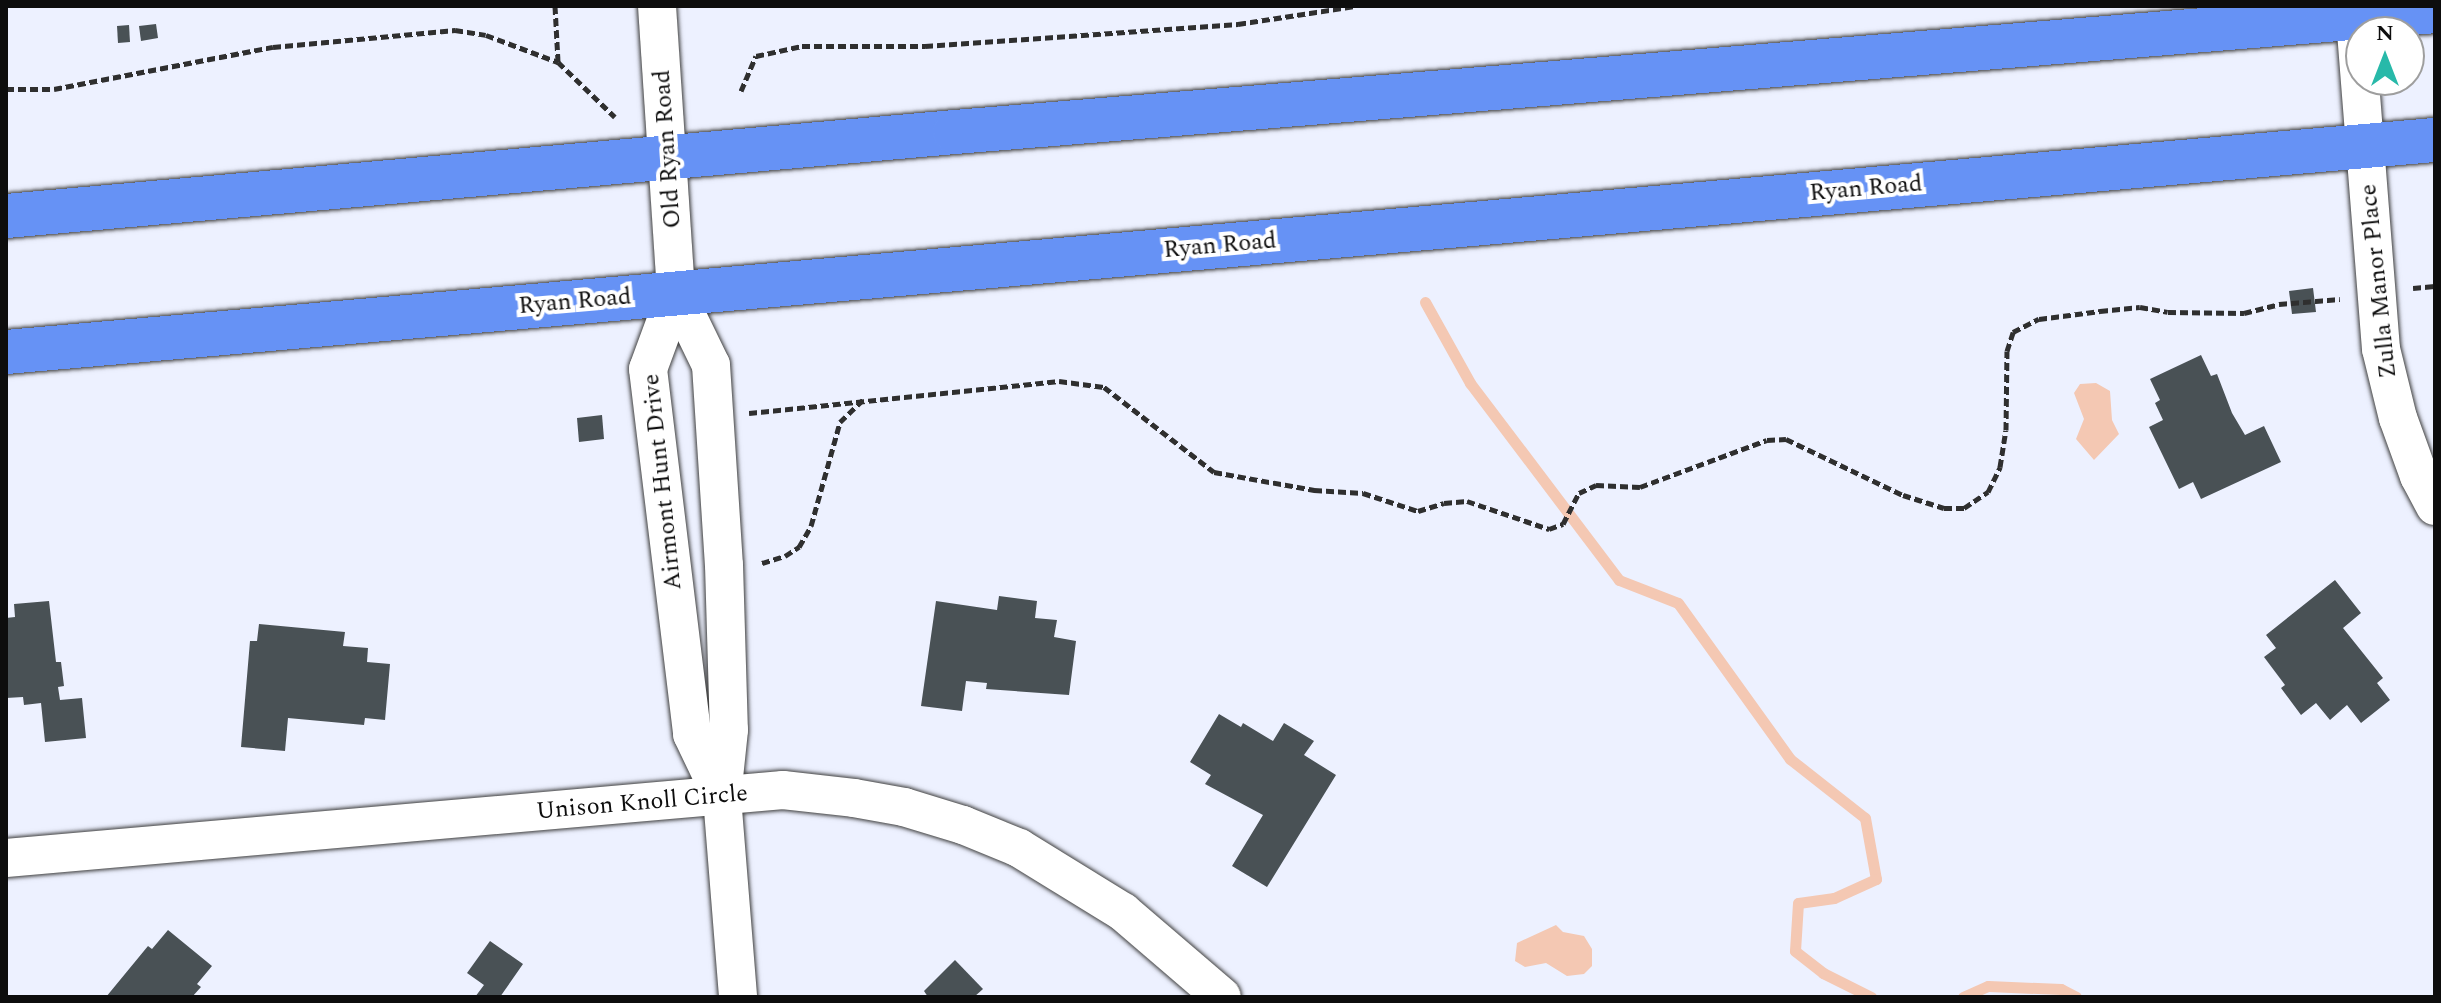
<!DOCTYPE html>
<html>
<head>
<meta charset="utf-8">
<style>
  body { margin:0 }
  #map { position:relative; width:2441px; height:1003px; overflow:hidden; background:#edf1ff; font-family:Spectral,serif }
  div>[style] { position:absolute }
  [style*='--x'] { left:calc(var(--x)*1px); top:calc(var(--y)*1px); width:calc(var(--w)*1px); rotate:calc(var(--a)*1deg) }
  .water>* { inset:0; background:#f4c8b3 }
  .stream>* { height:11px; margin:-5.5px; padding:0 5.5px; transform-origin:5.5px; border-radius:5.5px; background:#f4c8b3 }
  .building>* { inset:0; background:#495155 }
  .path>* { height:5px; margin-top:-2.5px; transform-origin:0; background:repeating-linear-gradient(90deg,#2f2f2f 0 8px,transparent 0 12px) }
  .roads { filter:drop-shadow(0 0 2px #404040) drop-shadow(0 0 2px #404040) }
  .minor>* { height:38px; margin:-19px; padding:0 19px; transform-origin:19px; border-radius:19px; background:#fff }
  .major>* { height:44px; margin:-22px; padding:0 22px; transform-origin:22px; border-radius:22px; background:#6692f5 }
  span { translate:-50% -50%; white-space:nowrap; text-align:center; line-height:1.15; -webkit-text-stroke:8px #fff; paint-order:stroke }
  .street-label { font-size:24px; color:#0d0d0d }
  .frame { position:absolute; inset:0; border:8px solid #0d0d0d; pointer-events:none }
  .north { position:absolute; left:2345px; top:16px; width:80px; height:80px; box-sizing:border-box; background:#fff; border:2px solid #9e9e9e; border-radius:50%; rotate:0deg; font-size:22px; font-weight:700; line-height:32px; text-align:center; color:#0d0d0d }
  .north::after { content:''; display:block; margin:auto; width:28px; height:36px; background:#28b9a9; clip-path:polygon(50% 0,100% 100%,50% 72%,0 100%) }
</style>
</head>
<body>
<div id="map">
  <div class="water">
    <i style="clip-path:polygon(2096px 383px,2110px 391px,2112px 420px,2119px 434px,2094px 460px,2076px 439px,2084px 419px,2074px 393px,2080px 384px)"></i>
    <i style="clip-path:polygon(1556px 925px,1563px 932px,1584px 936px,1592px 949px,1592px 966px,1584px 974px,1567px 976px,1546px 963px,1525px 967px,1515px 961px,1517px 943px)"></i>
  </div>
  <div class="stream">
    <i style="--x:1425;--y:302;--w:93;--a:60.9"></i>
    <i style="--x:1470;--y:383;--w:247;--a:52.9"></i>
    <i style="--x:1619;--y:580;--w:63;--a:21.3"></i>
    <i style="--x:1678;--y:603;--w:192;--a:54.3"></i>
    <i style="--x:1790;--y:759;--w:95;--a:38.2"></i>
    <i style="--x:1865;--y:818;--w:62;--a:79.8"></i>
    <i style="--x:1876;--y:879;--w:46;--a:155.7"></i>
    <i style="--x:1834;--y:898;--w:36;--a:172"></i>
    <i style="--x:1798;--y:903;--w:48;--a:93.6"></i>
    <i style="--x:1795;--y:951;--w:36;--a:38"></i>
    <i style="--x:1823;--y:973;--w:54;--a:26.6"></i>
    <i style="--x:1963;--y:997;--w:27;--a:-24"></i>
    <i style="--x:1988;--y:986;--w:73;--a:2.4"></i>
    <i style="--x:2061;--y:989;--w:17;--a:28"></i>
  </div>
  <div class="building">
    <i style="clip-path:polygon(156px 24px,158px 38px,141px 41px,139px 26px)"></i>
    <i style="clip-path:polygon(129px 25px,130px 42px,118px 43px,117px 26px)"></i>
    <i style="clip-path:polygon(2313px 288px,2316px 312px,2292px 314px,2289px 291px)"></i>
    <i style="clip-path:polygon(2201px 355px,2211px 376px,2217px 374px,2232px 413px,2245px 435px,2264px 426px,2281px 462px,2201px 499px,2193px 482px,2179px 489px,2149px 427px,2163px 420px,2155px 403px,2160px 400px,2150px 379px)"></i>
    <i style="clip-path:polygon(602px 415px,604px 439px,579px 442px,577px 418px)"></i>
    <i style="clip-path:polygon(2335px 580px,2361px 613px,2343px 628px,2383px 678px,2377px 683px,2390px 700px,2361px 723px,2347px 705px,2330px 720px,2316px 703px,2301px 715px,2281px 688px,2285px 685px,2264px 657px,2276px 648px,2266px 635px)"></i>
    <i style="clip-path:polygon(999px 596px,1037px 601px,1035px 618px,1057px 620px,1054px 637px,1076px 641px,1069px 695px,986px 689px,987px 683px,966px 681px,962px 711px,921px 706px,936px 601px,997px 610px)"></i>
    <i style="clip-path:polygon(49px 601px,56px 662px,61px 662px,64px 686px,58px 687px,60px 700px,82px 698px,86px 738px,45px 742px,41px 703px,24px 705px,23px 697px,6px 698px,6px 618px,15px 617px,14px 604px)"></i>
    <i style="clip-path:polygon(259px 624px,345px 632px,343px 646px,368px 648px,367px 662px,390px 664px,385px 720px,365px 718px,364px 725px,288px 718px,285px 751px,241px 747px,250px 641px,257px 641px)"></i>
    <i style="clip-path:polygon(1219px 714px,1241px 727px,1243px 723px,1273px 741px,1284px 723px,1314px 741px,1304px 755px,1336px 775px,1267px 887px,1232px 866px,1263px 815px,1205px 784px,1211px 775px,1190px 762px)"></i>
    <i style="clip-path:polygon(168px 930px,212px 966px,197px 984px,201px 987px,192px 997px,106px 997px,148px 946px,152px 949px)"></i>
    <i style="clip-path:polygon(490px 941px,523px 964px,500px 997px,475px 997px,484px 985px,467px 973px)"></i>
    <i style="clip-path:polygon(955px 960px,983px 989px,974px 997px,928px 997px,924px 991px)"></i>
  </div>
  <div class="path">
    <i style="--x:555;--y:6;--w:56;--a:86.9"></i>
    <i style="--x:6;--y:89;--w:48;--a:0"></i>
    <i style="--x:54;--y:89;--w:223;--a:-10.9"></i>
    <i style="--x:273;--y:47;--w:183;--a:-5.3"></i>
    <i style="--x:455;--y:30;--w:31;--a:9"></i>
    <i style="--x:486;--y:35;--w:77;--a:20.6"></i>
    <i style="--x:558;--y:62;--w:79;--a:44"></i>
    <i style="--x:741;--y:91;--w:38;--a:-67"></i>
    <i style="--x:756;--y:56;--w:47;--a:-12.3"></i>
    <i style="--x:802;--y:46;--w:123;--a:0"></i>
    <i style="--x:925;--y:46;--w:314;--a:-4"></i>
    <i style="--x:1238;--y:24;--w:118;--a:-8.7"></i>
    <i style="--x:2413;--y:288;--w:22;--a:-5"></i>
    <i style="--x:749;--y:413;--w:312;--a:-5.9"></i>
    <i style="--x:1059;--y:381;--w:45;--a:7.6"></i>
    <i style="--x:1104;--y:387;--w:139;--a:37.7"></i>
    <i style="--x:1214;--y:472;--w:102;--a:10.2"></i>
    <i style="--x:1314;--y:490;--w:49;--a:3.5"></i>
    <i style="--x:1363;--y:493;--w:58;--a:18.1"></i>
    <i style="--x:1418;--y:511;--w:27;--a:-17"></i>
    <i style="--x:1444;--y:503;--w:23;--a:-5"></i>
    <i style="--x:1467;--y:501;--w:87;--a:18.9"></i>
    <i style="--x:1549;--y:529;--w:15;--a:-20"></i>
    <i style="--x:1563;--y:524;--w:35;--a:-63"></i>
    <i style="--x:1579;--y:493;--w:19;--a:-25"></i>
    <i style="--x:1596;--y:485;--w:44;--a:2.6"></i>
    <i style="--x:1640;--y:487;--w:135;--a:-20.3"></i>
    <i style="--x:1767;--y:440;--w:19;--a:-3"></i>
    <i style="--x:1786;--y:439;--w:130;--a:25.6"></i>
    <i style="--x:1903;--y:495;--w:43;--a:17.6"></i>
    <i style="--x:1944;--y:508;--w:20;--a:0"></i>
    <i style="--x:1964;--y:508;--w:29;--a:-34"></i>
    <i style="--x:1988;--y:492;--w:28;--a:-64"></i>
    <i style="--x:2000;--y:467;--w:37;--a:-81"></i>
    <i style="--x:2006;--y:430;--w:79;--a:-89.3"></i>
    <i style="--x:2007;--y:351;--w:20;--a:-72"></i>
    <i style="--x:2013;--y:332;--w:29;--a:-27"></i>
    <i style="--x:2039;--y:319;--w:62;--a:-7.5"></i>
    <i style="--x:2100;--y:311;--w:40;--a:-5.7"></i>
    <i style="--x:2140;--y:307;--w:28;--a:10"></i>
    <i style="--x:2168;--y:312;--w:76;--a:0.8"></i>
    <i style="--x:2244;--y:313;--w:36;--a:-14"></i>
    <i style="--x:2279;--y:304;--w:61;--a:-4.7"></i>
    <i style="--x:762;--y:563;--w:24;--a:-17"></i>
    <i style="--x:785;--y:556;--w:17;--a:-33"></i>
    <i style="--x:799;--y:547;--w:24;--a:-60"></i>
    <i style="--x:811;--y:526;--w:108;--a:-74.4"></i>
    <i style="--x:840;--y:422;--w:33;--a:-44"></i>
  </div>
  <div class="roads">
    <div class="minor">
      <i style="--x:657;--y:6;--w:288;--a:86.2"></i>
      <i style="--x:676;--y:293;--w:80;--a:64.1"></i>
      <i style="--x:711;--y:365;--w:200;--a:86.3"></i>
      <i style="--x:724;--y:565;--w:165;--a:88.3"></i>
      <i style="--x:729;--y:730;--w:67;--a:96"></i>
      <i style="--x:722;--y:797;--w:201;--a:85.4"></i>
      <i style="--x:2354;--y:6;--w:344;--a:85.5"></i>
      <i style="--x:2381;--y:349;--w:71;--a:76.2"></i>
      <i style="--x:2398;--y:418;--w:62;--a:70.1"></i>
      <i style="--x:2419;--y:476;--w:34;--a:62"></i>
      <i style="--x:676;--y:293;--w:81;--a:110.2"></i>
      <i style="--x:648;--y:369;--w:368;--a:83.1"></i>
      <i style="--x:692;--y:734;--w:70;--a:64.5"></i>
      <i style="--x:6;--y:858;--w:780;--a:-5"></i>
      <i style="--x:783;--y:790;--w:71;--a:6.4"></i>
      <i style="--x:854;--y:798;--w:51;--a:10.2"></i>
      <i style="--x:904;--y:807;--w:62;--a:17"></i>
      <i style="--x:963;--y:825;--w:61;--a:22.3"></i>
      <i style="--x:1019;--y:848;--w:122;--a:31.6"></i>
      <i style="--x:1123;--y:912;--w:130;--a:40.6"></i>
    </div>
    <div class="major">
      <i style="--x:6;--y:216;--w:953;--a:-5.06"></i>
      <i style="--x:955;--y:132;--w:1485;--a:-4.67"></i>
      <i style="--x:6;--y:352;--w:2438;--a:-4.99"></i>
    </div>
  </div>
  <div class="street-label">
    <span style="left:668px;top:149px;rotate:-94deg">Old Ryan Road</span>
    <span style="left:1866px;top:189px;rotate:-5deg">Ryan Road</span>
    <span style="left:1220px;top:246px;rotate:-5deg">Ryan Road</span>
    <span style="left:2379px;top:281px;rotate:-96deg">Zulla Manor Place</span>
    <span style="left:575px;top:302px;rotate:-5deg">Ryan Road</span>
    <span style="left:663px;top:482px;rotate:-96deg">Airmont Hunt Drive</span>
    <span style="left:642px;top:803px;rotate:-5deg">Unison Knoll Circle</span>
  </div>
  <div class="frame"></div>
  <div class="north">N</div>
</div>
</body>
</html>
